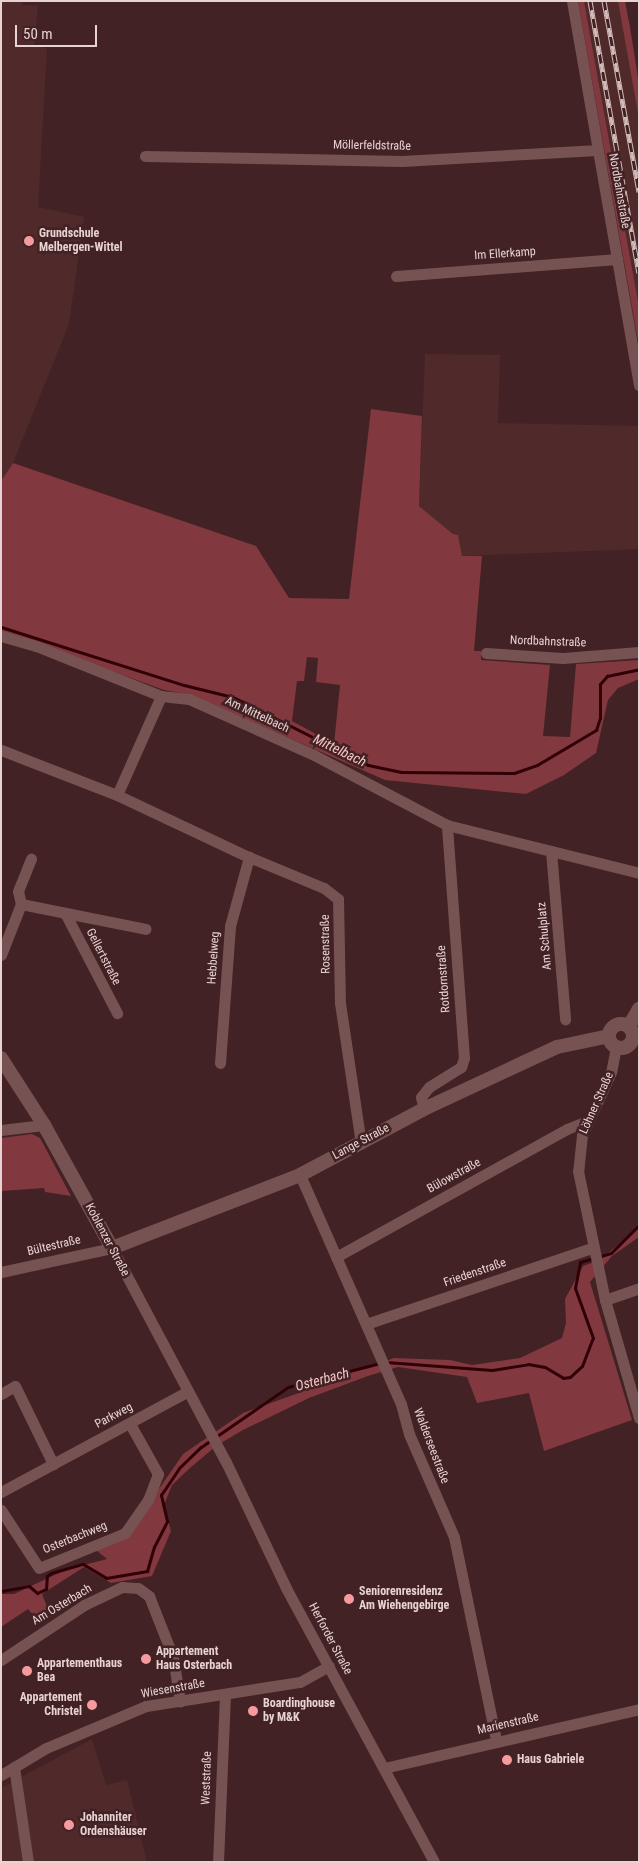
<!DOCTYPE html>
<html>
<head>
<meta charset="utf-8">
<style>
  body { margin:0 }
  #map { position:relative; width:640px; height:1863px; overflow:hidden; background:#422224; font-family:"Roboto Condensed",sans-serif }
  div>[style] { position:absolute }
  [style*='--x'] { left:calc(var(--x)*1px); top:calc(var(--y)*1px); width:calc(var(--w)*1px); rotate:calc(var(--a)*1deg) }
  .built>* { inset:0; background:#50292b }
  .green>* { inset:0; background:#81383e }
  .stream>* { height:3px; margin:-1.5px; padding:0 1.5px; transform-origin:1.5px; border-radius:1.5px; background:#300006 }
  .minor>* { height:11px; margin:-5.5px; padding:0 5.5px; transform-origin:5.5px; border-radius:5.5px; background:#765253 }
  .tertiary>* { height:14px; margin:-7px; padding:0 7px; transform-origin:7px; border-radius:7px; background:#765253 }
  .tertiary>.ring { margin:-7px; padding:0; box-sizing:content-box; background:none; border:14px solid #765253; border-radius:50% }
  .rail>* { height:5px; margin-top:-2.5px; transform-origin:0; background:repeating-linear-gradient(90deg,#422224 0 9px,#d2bbbb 0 18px); box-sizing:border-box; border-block:1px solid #d2bbbb }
  .dots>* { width:14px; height:14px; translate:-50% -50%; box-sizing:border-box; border:2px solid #422224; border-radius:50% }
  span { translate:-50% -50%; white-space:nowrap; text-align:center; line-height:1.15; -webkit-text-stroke:5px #422224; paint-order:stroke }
  .street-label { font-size:12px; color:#e8d2d2 }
  .poi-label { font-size:12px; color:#e8d2d2; font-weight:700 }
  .left { translate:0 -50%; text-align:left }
  .right { translate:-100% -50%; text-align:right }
  .water-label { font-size:14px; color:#f4c5c6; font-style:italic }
  .frame { position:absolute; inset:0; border:2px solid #e8d2d2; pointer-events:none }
  .scale { position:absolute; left:15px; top:25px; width:82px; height:22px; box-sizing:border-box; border:2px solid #e8d2d2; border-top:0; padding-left:6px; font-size:15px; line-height:18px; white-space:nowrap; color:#e8d2d2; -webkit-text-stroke:4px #422224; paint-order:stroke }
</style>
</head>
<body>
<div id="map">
  <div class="built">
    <i style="clip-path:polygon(1px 1px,22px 1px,22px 5px,38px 6px,34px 46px,47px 48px,38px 207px,84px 217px,69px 324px,13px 463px,1px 481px)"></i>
    <i style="clip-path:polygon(584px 1px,618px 1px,625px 31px,639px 119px,639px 307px)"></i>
    <i style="clip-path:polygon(425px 354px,500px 355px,498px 423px,639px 426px,639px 549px,462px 556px,453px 534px,419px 506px)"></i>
    <i style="clip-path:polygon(92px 1739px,106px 1785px,127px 1780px,147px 1862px,1px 1862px,1px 1788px)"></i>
  </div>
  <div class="green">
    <i style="clip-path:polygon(578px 1px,584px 1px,639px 307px,639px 347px)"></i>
    <i style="clip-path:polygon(618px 1px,625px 1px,630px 27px,639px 84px,639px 119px)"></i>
    <i style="clip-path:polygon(evenodd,371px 409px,422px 416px,419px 506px,453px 534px,458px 535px,462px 556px,482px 556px,474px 651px,481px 651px,481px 660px,550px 665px,543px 736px,570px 737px,576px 664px,639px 660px,639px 679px,618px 688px,608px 700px,596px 753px,564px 775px,526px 794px,385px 780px,191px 695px,164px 690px,37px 644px,1px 634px,1px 481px,13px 463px,256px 546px,289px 598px,349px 599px,371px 409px,307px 657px,318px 658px,316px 682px,340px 685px,334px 744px,292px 721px,297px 681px,304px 681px,307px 657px)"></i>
    <i style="clip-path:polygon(32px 1134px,40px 1138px,71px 1196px,45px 1192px,44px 1188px,2px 1191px,1px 1138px)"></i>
    <i style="clip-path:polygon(639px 1208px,639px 1237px,612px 1256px,590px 1282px,632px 1420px,544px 1451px,529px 1393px,477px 1403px,467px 1377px,398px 1367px,368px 1376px,309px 1398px,243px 1430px,216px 1446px,190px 1468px,172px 1485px,164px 1505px,171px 1531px,152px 1576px,111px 1583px,84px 1567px,42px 1594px,51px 1617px,41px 1623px,28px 1609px,1px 1627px,1px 1594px,14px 1594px,65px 1570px,107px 1559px,96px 1550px,126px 1537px,183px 1454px,243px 1413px,335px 1380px,343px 1372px,363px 1369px,394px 1358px,450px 1360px,472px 1365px,520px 1358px,562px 1338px,566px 1323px,565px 1299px,583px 1266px,600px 1260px,638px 1228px)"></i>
  </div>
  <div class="stream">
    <i style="--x:1;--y:627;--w:192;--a:17.6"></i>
    <i style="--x:184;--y:685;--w:50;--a:13.8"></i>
    <i style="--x:233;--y:697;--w:151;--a:26.7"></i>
    <i style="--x:368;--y:765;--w:34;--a:12"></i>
    <i style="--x:401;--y:772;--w:113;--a:0.5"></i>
    <i style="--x:514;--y:773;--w:24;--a:-19"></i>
    <i style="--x:537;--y:765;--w:69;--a:-30.7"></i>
    <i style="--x:596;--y:730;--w:13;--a:-72"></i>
    <i style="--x:600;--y:718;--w:34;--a:-90"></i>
    <i style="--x:600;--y:684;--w:11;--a:-49"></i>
    <i style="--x:607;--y:676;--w:33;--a:-12"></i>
    <i style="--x:386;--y:1362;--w:106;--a:4.3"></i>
    <i style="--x:492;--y:1370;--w:36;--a:-9"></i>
    <i style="--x:528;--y:1364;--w:17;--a:10"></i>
    <i style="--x:545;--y:1367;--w:21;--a:31"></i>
    <i style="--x:563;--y:1378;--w:7;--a:-8"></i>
    <i style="--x:570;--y:1377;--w:16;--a:-43"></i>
    <i style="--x:582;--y:1366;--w:30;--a:-69"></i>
    <i style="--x:593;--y:1338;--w:53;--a:-109.8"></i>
    <i style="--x:575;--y:1288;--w:26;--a:-79"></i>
    <i style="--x:580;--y:1262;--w:32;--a:-16"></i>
    <i style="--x:611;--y:1253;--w:40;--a:-45"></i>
    <i style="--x:1;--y:1591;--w:28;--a:-10"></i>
    <i style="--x:29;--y:1586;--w:11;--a:41"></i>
    <i style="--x:37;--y:1593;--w:10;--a:-24"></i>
    <i style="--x:46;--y:1589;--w:13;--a:-86"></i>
    <i style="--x:47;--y:1576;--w:5;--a:-37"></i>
    <i style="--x:51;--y:1573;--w:33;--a:-16"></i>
    <i style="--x:83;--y:1564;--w:27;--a:31"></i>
    <i style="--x:106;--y:1578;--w:42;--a:-9.7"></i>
    <i style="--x:147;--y:1571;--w:25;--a:-74"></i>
    <i style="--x:154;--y:1547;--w:29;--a:-63"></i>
    <i style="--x:167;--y:1521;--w:27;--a:-103"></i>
    <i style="--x:161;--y:1495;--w:32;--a:-56"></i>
    <i style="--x:179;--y:1468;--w:30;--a:-44"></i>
    <i style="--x:201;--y:1447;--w:106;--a:-34.6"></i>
    <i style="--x:288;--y:1387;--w:95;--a:-14.6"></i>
  </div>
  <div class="minor">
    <i style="--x:572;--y:1;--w:390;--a:80.1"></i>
    <i style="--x:145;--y:156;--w:257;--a:1.1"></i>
    <i style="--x:402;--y:161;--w:196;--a:-3.2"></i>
    <i style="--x:396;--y:276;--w:222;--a:-4.4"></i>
    <i style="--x:1;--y:636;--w:36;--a:16"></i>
    <i style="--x:36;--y:646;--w:135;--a:21.8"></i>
    <i style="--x:161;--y:696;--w:28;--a:6"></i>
    <i style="--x:189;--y:699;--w:137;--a:24.1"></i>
    <i style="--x:314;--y:755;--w:150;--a:27.8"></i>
    <i style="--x:447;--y:825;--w:198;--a:14"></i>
    <i style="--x:486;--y:653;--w:77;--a:3.7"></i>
    <i style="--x:563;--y:658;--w:76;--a:-4.5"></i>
    <i style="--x:1;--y:750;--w:124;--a:21.2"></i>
    <i style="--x:117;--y:795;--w:146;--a:25.2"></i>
    <i style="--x:249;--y:857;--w:81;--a:22.5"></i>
    <i style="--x:324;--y:888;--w:18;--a:38"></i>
    <i style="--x:338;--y:899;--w:104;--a:88.9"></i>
    <i style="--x:340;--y:1003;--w:142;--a:81.5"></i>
    <i style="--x:117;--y:795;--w:108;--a:-66"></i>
    <i style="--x:551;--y:851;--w:169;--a:85.2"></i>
    <i style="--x:21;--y:904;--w:127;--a:11.3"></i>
    <i style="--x:65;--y:913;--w:113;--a:62.5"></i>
    <i style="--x:1;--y:955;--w:55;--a:-68.6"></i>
    <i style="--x:21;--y:904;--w:13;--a:-103"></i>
    <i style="--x:18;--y:891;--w:35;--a:-68"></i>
    <i style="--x:616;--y:1047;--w:25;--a:101"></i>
    <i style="--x:611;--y:1072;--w:69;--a:114.7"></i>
    <i style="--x:582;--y:1135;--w:36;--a:96"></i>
    <i style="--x:578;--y:1171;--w:132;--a:78.2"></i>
    <i style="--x:605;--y:1300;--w:123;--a:73.9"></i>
    <i style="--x:220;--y:1063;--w:137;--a:-85.8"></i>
    <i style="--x:230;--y:926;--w:72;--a:-74.6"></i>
    <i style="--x:424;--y:1109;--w:12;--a:-104"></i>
    <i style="--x:421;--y:1097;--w:13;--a:-51"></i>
    <i style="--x:429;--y:1087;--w:38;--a:-32"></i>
    <i style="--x:461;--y:1067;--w:9;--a:-72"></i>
    <i style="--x:464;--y:1058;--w:234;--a:-94.2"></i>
    <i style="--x:1;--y:1130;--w:43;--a:-6.6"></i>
    <i style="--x:300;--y:1175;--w:250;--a:66.2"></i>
    <i style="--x:401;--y:1404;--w:31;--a:75"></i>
    <i style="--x:409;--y:1434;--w:112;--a:66.4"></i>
    <i style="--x:454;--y:1537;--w:207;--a:78.3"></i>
    <i style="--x:336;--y:1257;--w:264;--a:-29"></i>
    <i style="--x:567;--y:1129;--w:22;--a:-22"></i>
    <i style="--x:1;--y:1272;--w:114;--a:-12.2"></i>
    <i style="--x:112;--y:1248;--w:242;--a:62"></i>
    <i style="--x:226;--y:1462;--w:140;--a:64.5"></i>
    <i style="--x:286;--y:1588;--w:311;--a:61.6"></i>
    <i style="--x:605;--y:1300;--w:36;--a:-19"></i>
    <i style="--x:366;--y:1324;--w:238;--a:-18.6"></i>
    <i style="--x:1;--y:1394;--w:16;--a:-30"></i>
    <i style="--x:15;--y:1386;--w:87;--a:64"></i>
    <i style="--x:1;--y:1492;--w:211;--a:-28.3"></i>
    <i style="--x:1;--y:1510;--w:69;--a:56.8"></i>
    <i style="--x:39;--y:1568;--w:93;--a:-22.1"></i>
    <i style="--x:125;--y:1533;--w:40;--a:-55.1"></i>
    <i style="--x:148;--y:1500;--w:28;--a:-69"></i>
    <i style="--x:158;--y:1474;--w:57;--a:-119.2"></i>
    <i style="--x:1;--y:1660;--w:100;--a:-33.5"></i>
    <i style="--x:84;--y:1605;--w:42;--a:-25.3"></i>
    <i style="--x:122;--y:1587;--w:16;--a:4"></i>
    <i style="--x:138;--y:1588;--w:14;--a:36"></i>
    <i style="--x:149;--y:1596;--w:66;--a:68.5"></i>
    <i style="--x:173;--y:1657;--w:45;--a:81"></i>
    <i style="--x:14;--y:1767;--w:96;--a:81.6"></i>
    <i style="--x:384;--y:1768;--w:262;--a:-13"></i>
    <i style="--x:1;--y:1775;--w:52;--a:-31"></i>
    <i style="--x:46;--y:1748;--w:108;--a:-22.8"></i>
    <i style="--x:146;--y:1706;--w:156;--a:-8.9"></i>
    <i style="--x:300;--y:1682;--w:33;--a:-29"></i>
    <i style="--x:218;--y:1862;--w:167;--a:-87.6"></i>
  </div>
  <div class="tertiary">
    <i class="ring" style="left:609px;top:1024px;width:10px;height:10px"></i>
    <i style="--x:629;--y:1026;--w:20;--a:-60"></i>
    <i style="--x:1;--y:1058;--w:80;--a:57.3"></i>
    <i style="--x:44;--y:1125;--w:141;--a:61.1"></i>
    <i style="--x:112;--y:1248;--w:202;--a:-21.2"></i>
    <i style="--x:300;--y:1175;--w:140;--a:-28"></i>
    <i style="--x:424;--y:1109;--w:147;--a:-25"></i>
    <i style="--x:557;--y:1047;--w:53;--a:-11.9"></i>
  </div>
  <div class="rail">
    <i style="--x:590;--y:1;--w:276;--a:79.8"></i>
    <i style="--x:604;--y:1;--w:194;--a:79.6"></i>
  </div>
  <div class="dots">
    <i style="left:29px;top:241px;background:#f59b9e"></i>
    <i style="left:349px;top:1599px;background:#f59b9e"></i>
    <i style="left:146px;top:1659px;background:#f59b9e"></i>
    <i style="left:27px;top:1671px;background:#f59b9e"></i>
    <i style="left:92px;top:1705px;background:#f59b9e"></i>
    <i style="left:253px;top:1711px;background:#f59b9e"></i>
    <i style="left:507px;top:1760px;background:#f59b9e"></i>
    <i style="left:69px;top:1825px;background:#f59b9e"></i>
  </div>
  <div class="street-label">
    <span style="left:372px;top:146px;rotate:1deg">Möllerfeldstraße</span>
    <span style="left:619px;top:191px;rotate:80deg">Nordbahnstraße</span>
    <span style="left:505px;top:254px;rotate:-4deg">Im Ellerkamp</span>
    <span style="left:548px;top:642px;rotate:2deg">Nordbahnstraße</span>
    <span style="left:257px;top:715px;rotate:25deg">Am Mittelbach</span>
    <span style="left:545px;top:936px;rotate:-95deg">Am Schulplatz</span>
    <span style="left:326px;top:944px;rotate:-91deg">Rosenstraße</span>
    <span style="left:103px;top:957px;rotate:63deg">Gellertstraße</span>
    <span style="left:214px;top:958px;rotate:-86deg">Hebbelweg</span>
    <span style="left:444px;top:979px;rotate:-94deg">Rotdornstraße</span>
    <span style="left:597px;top:1103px;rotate:-66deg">Löhner Straße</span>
    <span style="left:361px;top:1142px;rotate:-28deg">Lange Straße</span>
    <span style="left:454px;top:1176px;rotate:-29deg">Bülowstraße</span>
    <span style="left:107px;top:1240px;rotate:62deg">Koblenzer Straße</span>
    <span style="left:54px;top:1246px;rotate:-13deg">Bültestraße</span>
    <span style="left:475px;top:1273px;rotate:-19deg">Friedenstraße</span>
    <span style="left:114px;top:1416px;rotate:-28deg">Parkweg</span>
    <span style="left:431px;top:1446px;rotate:69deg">Walderseestraße</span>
    <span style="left:75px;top:1538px;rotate:-22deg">Osterbachweg</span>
    <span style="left:62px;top:1605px;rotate:-31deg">Am Osterbach</span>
    <span style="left:330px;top:1639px;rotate:62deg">Herforder Straße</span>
    <span style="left:173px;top:1689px;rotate:-10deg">Wiesenstraße</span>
    <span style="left:508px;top:1724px;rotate:-13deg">Marienstraße</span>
    <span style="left:207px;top:1778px;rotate:-88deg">Weststraße</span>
  </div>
  <div class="poi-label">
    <span class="left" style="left:39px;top:241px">Grundschule<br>Melbergen-Wittel</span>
    <span class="left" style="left:359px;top:1599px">Seniorenresidenz<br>Am Wiehengebirge</span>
    <span class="left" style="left:156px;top:1659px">Appartement<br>Haus Osterbach</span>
    <span class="left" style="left:37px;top:1671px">Appartementhaus<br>Bea</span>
    <span class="right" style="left:82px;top:1705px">Appartement<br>Christel</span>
    <span class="left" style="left:263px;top:1711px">Boardinghouse<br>by M&amp;K</span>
    <span class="left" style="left:517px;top:1760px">Haus Gabriele</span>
    <span class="left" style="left:80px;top:1825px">Johanniter<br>Ordenshäuser</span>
  </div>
  <div class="water-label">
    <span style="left:340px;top:750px;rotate:26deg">Mittelbach</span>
    <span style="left:322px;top:1379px;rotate:-15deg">Osterbach</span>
  </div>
  <div class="frame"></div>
  <div class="scale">50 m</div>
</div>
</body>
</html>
